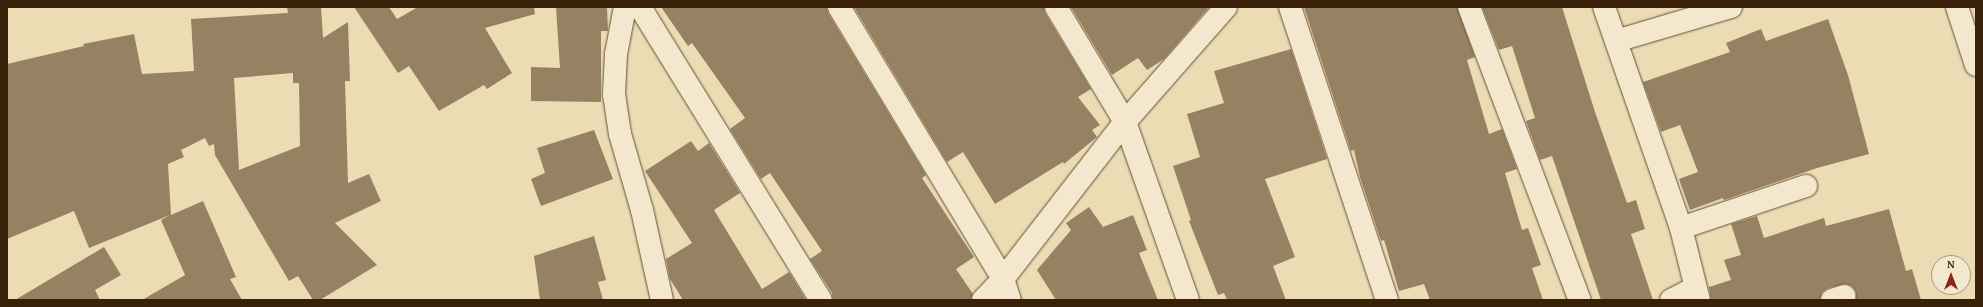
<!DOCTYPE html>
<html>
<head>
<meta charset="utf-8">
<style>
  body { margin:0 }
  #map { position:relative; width:1983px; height:307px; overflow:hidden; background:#ecdcb4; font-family:"Gentium Book Plus",serif }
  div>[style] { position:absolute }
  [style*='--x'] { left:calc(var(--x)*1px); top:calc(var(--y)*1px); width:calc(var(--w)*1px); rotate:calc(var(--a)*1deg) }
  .building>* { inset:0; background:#968262 }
  .roads { filter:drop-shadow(0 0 1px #654f34) drop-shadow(0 0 1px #654f34) }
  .street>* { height:22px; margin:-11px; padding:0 11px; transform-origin:11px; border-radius:11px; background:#f3e8ce }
  .secondary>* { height:22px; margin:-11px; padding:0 11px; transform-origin:11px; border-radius:11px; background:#f3e8ce }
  span { translate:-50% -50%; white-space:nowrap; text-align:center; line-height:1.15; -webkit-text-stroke:3.5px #f3e8ce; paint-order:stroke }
  .frame { position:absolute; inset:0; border:8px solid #382009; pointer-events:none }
  .north { position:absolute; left:1931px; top:255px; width:40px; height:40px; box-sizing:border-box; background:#f3e8ce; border:1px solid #a8987f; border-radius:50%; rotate:0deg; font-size:11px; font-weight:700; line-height:16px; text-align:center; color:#382009 }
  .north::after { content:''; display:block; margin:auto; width:14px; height:18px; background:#8f2418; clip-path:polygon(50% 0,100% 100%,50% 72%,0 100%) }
</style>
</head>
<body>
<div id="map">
  <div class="building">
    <i style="clip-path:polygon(evenodd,287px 7px,321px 7px,323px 38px,348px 22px,350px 81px,345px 81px,348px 183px,369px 174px,381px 201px,335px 223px,377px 265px,320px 300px,313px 300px,298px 276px,289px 281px,215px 155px,214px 144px,209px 146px,205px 138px,181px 150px,184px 157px,168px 164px,171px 215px,203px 201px,236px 277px,230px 279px,242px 300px,142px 300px,185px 275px,161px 220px,170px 215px,89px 248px,74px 211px,7px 239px,7px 64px,84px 46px,83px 44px,134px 34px,142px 74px,194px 71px,191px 19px,288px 13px,287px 7px,293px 73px,293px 83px,299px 83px,300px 146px,239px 170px,234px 78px,293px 73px)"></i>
    <i style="clip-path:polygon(354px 7px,389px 7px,397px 19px,418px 7px,534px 7px,535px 14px,485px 28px,512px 73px,487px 89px,484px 85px,439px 111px,409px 66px,398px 73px)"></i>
    <i style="clip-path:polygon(556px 7px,607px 7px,608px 31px,601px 31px,601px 102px,531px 101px,531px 67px,560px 68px)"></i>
    <i style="clip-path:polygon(661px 7px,827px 7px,828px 13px,926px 175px,922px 178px,974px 257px,956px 269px,973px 294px,971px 300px,833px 300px,832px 293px,810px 259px,822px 251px,770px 173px,761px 179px,730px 129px,745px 118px,692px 43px,688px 46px)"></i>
    <i style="clip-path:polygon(854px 7px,1044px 7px,1045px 13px,1091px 89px,1078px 97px,1100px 125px,1092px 130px,1097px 137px,1064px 164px,1063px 162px,995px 204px,963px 152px,947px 162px)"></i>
    <i style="clip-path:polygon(1071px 7px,1209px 7px,1164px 59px,1147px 70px,1138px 58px,1112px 75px)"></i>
    <i style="clip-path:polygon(1304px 7px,1457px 7px,1475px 57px,1467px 60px,1489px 134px,1502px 129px,1517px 169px,1505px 173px,1522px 230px,1528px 228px,1541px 265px,1532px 268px,1543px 300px,1430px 300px,1424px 284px,1399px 291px,1384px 240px,1381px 241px,1360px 177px,1354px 150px,1351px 151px)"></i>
    <i style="clip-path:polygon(1482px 7px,1562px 7px,1595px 112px,1627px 203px,1636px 200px,1645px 229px,1631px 234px,1653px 300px,1601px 300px,1552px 156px,1540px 160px,1526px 121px,1535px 118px,1512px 46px,1499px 50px)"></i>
    <i style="clip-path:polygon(1828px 19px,1848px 75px,1869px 154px,1817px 168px,1724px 200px,1723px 198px,1690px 210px,1679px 179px,1698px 172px,1680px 125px,1661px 132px,1643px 82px,1730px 52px,1726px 43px,1761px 29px,1766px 41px)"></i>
    <i style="clip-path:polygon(1291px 49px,1327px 159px,1265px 179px,1295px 257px,1273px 266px,1286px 300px,1227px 300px,1224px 293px,1218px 295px,1189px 221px,1191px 220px,1173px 166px,1200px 157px,1187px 114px,1224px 103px,1214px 71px)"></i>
    <i style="clip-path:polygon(594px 130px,613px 179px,541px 206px,531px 179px,545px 173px,537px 148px)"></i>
    <i style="clip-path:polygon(691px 141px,698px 151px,709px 143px,740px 193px,714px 210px,762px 289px,789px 272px,806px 300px,683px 300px,670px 279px,666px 259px,692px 243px,645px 171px)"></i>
    <i style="clip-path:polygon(1089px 207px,1103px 227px,1133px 215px,1147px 250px,1139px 253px,1158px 300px,1056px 300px,1037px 270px,1071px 230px,1066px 223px)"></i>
    <i style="clip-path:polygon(1889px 209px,1906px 271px,1912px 269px,1921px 300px,1856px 300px,1856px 292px,1852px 286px,1846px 284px,1828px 288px,1822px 292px,1820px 300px,1711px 300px,1709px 287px,1731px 280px,1724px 260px,1741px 255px,1731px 224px,1757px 216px,1764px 238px,1824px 218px,1826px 226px)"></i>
    <i style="clip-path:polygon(594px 236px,606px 280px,598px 282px,603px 300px,540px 300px,534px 256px)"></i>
    <i style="clip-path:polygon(104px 247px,121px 275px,95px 290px,100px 300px,15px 300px)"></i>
  </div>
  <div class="roads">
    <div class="street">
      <i style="--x:625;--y:7;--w:48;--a:100.8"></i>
      <i style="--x:616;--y:54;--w:40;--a:92.9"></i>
      <i style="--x:614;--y:94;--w:40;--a:81.5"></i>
      <i style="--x:620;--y:134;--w:79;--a:73.9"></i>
      <i style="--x:642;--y:210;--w:92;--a:77.5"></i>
      <i style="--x:640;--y:7;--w:344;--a:58.3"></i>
      <i style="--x:839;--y:7;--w:318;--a:58.9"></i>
      <i style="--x:1003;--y:279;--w:22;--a:72"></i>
      <i style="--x:1056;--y:7;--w:134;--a:59"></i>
      <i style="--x:1125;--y:122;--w:189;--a:70.5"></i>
      <i style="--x:1290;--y:7;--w:309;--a:71.7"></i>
      <i style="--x:1469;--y:7;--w:313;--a:69.3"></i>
      <i style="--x:1604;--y:7;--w:234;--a:70.8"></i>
      <i style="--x:1681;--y:228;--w:74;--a:76"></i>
      <i style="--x:1616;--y:41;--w:120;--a:-16.5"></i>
      <i style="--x:1681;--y:228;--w:132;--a:-18.6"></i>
      <i style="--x:983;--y:300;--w:29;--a:-46"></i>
      <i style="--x:1003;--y:279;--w:199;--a:-52.2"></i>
      <i style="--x:1125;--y:122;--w:153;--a:-48.7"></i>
      <i style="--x:1671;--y:300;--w:27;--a:-27"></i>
      <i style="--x:1832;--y:300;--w:13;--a:-18"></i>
    </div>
    <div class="secondary">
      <i style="--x:1957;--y:7;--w:61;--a:71.9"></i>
    </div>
  </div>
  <div class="frame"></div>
  <div class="north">N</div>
</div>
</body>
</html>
